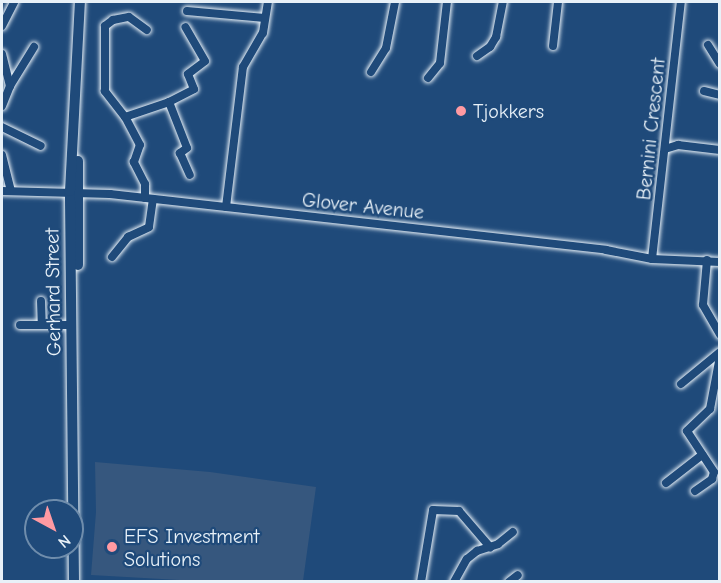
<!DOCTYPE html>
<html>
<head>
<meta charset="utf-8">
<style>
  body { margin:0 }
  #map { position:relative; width:721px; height:583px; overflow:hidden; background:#1f4a7a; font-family:"Comic Neue",sans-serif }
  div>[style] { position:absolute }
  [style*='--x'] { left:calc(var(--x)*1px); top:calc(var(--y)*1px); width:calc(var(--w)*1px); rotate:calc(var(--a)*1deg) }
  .built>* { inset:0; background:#36577e }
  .roads { filter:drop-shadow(0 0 2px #e8f1f8) drop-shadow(0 0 2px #e8f1f8) }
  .minor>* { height:8px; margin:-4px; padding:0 4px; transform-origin:4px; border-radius:4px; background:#1f4a7a }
  .tertiary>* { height:10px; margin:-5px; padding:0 5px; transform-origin:5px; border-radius:5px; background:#1f4a7a }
  .dots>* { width:16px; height:16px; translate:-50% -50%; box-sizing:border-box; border:3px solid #1f4a7a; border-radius:50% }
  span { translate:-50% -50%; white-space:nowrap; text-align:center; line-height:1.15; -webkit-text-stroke:4.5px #1f4a7a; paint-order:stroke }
  .poi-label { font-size:20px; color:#e8f1f8 }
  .left { translate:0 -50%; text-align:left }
  .street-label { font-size:20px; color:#e8f1f8 }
  .frame { position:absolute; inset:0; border:3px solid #e8f1f8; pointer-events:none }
  .north { position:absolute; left:24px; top:499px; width:60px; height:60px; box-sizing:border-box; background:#1f4a7a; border:2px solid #6f8dac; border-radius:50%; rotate:140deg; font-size:16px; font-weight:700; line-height:24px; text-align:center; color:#e8f1f8 }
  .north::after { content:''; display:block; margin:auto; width:21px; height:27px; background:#ff9aa2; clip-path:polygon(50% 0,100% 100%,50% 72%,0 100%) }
</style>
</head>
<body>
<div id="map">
  <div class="built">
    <i style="clip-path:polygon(95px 462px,210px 472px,316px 487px,303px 581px,197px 581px,91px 575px,96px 512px)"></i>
  </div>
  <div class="roads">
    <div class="minor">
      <i style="--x:187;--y:11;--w:78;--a:5.1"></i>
      <i style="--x:2;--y:26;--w:27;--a:-63"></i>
      <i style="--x:708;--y:45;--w:22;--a:58"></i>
      <i style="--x:553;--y:46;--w:44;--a:-83.5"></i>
      <i style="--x:2;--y:54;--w:33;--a:76"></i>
      <i style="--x:477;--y:56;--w:16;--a:-35"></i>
      <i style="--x:490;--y:47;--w:12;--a:-59"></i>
      <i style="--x:496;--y:37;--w:36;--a:-79"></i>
      <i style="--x:371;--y:72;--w:28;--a:-58"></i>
      <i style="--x:386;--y:48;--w:47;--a:-78.9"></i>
      <i style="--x:428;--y:78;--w:19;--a:-51"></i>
      <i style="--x:440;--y:63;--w:61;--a:-83.5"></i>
      <i style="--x:704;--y:91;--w:16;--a:14"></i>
      <i style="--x:169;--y:102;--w:49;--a:68.6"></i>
      <i style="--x:187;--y:148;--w:9;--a:144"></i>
      <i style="--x:180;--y:153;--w:24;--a:66"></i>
      <i style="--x:2;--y:106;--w:22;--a:-68"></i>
      <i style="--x:10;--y:86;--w:46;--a:-58.4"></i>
      <i style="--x:125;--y:117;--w:33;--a:-128"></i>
      <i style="--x:105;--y:91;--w:65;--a:-90"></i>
      <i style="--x:105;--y:26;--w:10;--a:-37"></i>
      <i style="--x:113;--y:20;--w:16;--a:-11"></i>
      <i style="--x:129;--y:17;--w:22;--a:36"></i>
      <i style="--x:2;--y:127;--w:43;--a:26"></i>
      <i style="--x:665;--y:149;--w:14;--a:-17"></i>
      <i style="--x:678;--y:145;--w:42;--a:6.8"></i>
      <i style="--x:2;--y:155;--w:36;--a:76"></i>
      <i style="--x:2;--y:191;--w:108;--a:1.6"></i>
      <i style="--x:110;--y:194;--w:499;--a:6.4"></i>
      <i style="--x:606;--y:250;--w:47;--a:11.1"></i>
      <i style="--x:652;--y:259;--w:68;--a:2.5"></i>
      <i style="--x:145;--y:198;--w:14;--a:-90"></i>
      <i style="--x:145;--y:184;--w:25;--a:-117"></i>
      <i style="--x:134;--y:162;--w:18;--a:-71"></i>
      <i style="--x:140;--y:145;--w:32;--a:-118"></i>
      <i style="--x:125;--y:117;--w:46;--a:-18.8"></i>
      <i style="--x:169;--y:102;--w:28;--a:-27"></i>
      <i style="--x:194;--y:89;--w:16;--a:-112"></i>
      <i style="--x:188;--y:74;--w:21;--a:-37"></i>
      <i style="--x:205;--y:61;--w:39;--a:-120"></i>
      <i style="--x:226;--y:207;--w:141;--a:-83.1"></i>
      <i style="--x:243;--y:67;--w:39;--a:-60"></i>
      <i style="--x:263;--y:33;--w:31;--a:-81"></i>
      <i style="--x:112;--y:257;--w:26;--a:-51"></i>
      <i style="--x:128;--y:237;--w:23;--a:-25"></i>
      <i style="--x:149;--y:227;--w:28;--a:-82"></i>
      <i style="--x:652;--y:259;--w:259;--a:-83.6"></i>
      <i style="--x:707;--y:260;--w:45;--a:95.1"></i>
      <i style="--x:703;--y:305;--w:34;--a:60"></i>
      <i style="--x:41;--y:301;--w:24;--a:88"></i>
      <i style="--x:20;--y:325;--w:51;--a:0"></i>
      <i style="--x:681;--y:384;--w:50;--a:-39.4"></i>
      <i style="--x:666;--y:483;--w:46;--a:-37.9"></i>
      <i style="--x:695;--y:491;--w:21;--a:-35"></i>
      <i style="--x:712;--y:479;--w:7;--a:-74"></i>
      <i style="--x:714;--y:472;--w:49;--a:-123.4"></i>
      <i style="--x:687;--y:431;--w:32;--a:-44"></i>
      <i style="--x:710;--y:409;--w:54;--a:-79.3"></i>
      <i style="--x:421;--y:582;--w:73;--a:-80.5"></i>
      <i style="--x:433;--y:510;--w:26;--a:2"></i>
      <i style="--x:459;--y:511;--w:48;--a:49.3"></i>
      <i style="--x:454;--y:582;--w:26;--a:-61"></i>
      <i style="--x:467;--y:559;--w:13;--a:-39"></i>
      <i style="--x:477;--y:551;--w:22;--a:-18"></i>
      <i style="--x:498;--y:544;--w:19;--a:-39"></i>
      <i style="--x:509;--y:582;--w:11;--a:-38"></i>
    </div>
    <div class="tertiary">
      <i style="--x:78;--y:265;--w:104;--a:-90"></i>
      <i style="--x:74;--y:582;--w:391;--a:-90.6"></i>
      <i style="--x:70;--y:191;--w:189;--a:-87"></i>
    </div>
  </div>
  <div class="dots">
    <i style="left:461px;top:111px;background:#ff9aa2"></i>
    <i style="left:112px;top:547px;background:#ff9aa2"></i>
  </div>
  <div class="poi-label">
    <span class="left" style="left:473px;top:111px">Tjokkers</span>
    <span class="left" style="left:124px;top:548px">EFS Investment<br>Solutions</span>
  </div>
  <div class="street-label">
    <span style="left:651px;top:129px;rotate:-84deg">Bernini Crescent</span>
    <span style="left:363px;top:206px;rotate:6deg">Glover Avenue</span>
    <span style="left:53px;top:292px;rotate:-91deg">Gerhard Street</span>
  </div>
  <div class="frame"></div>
  <div class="north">N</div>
</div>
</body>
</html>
